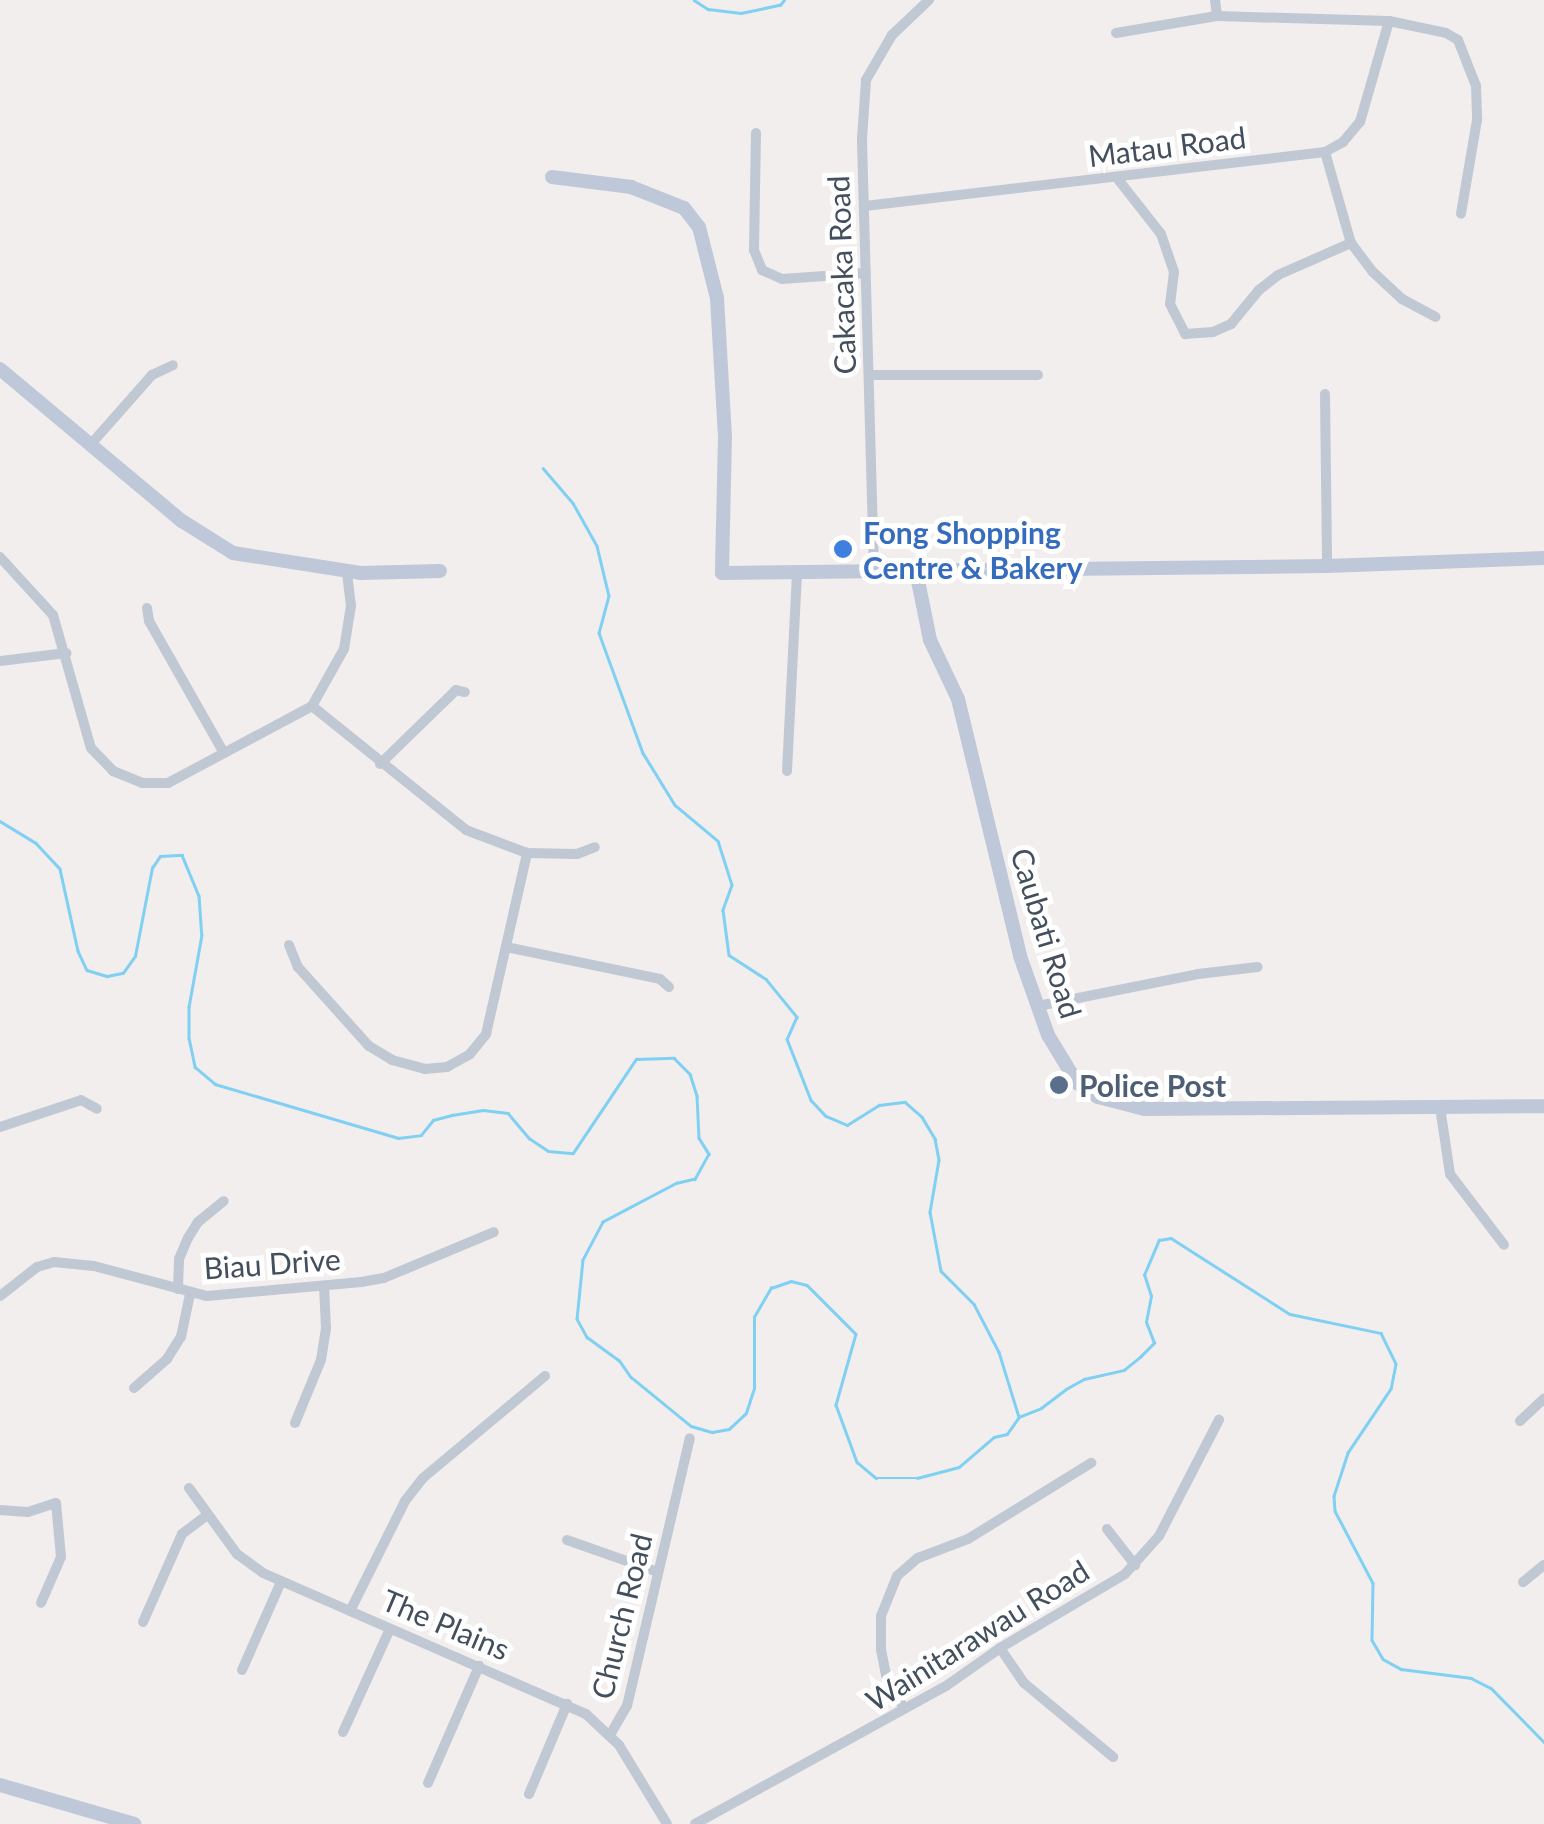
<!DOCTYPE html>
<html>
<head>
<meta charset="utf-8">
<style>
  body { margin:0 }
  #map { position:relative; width:1544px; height:1824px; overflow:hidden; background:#f1eeed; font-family:Lato,sans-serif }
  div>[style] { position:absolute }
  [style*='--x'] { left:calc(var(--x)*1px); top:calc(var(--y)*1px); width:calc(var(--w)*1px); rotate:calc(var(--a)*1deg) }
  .stream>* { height:2.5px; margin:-1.25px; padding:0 1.25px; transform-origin:1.25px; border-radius:1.25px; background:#80d0f3 }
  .street>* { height:10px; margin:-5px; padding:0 5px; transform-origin:5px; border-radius:5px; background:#c0c8d4 }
  .secondary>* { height:14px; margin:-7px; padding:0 7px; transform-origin:7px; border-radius:7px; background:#bec8d9 }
  .dots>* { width:28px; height:28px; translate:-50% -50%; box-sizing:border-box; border:5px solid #fff; border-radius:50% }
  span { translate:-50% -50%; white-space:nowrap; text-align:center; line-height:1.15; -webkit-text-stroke:10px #fff; paint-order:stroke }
  .street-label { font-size:30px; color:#444f5d }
  .shop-label { font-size:30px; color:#366cbe; font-weight:700 }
  .left { translate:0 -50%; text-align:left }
  .service-label { font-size:30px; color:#4e5e75; font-weight:700 }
</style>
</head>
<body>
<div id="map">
  <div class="stream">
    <i style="--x:694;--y:0;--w:17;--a:33"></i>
    <i style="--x:708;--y:9;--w:33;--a:7"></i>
    <i style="--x:741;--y:13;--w:40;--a:-12"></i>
    <i style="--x:780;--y:5;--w:6;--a:-51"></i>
    <i style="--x:543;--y:468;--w:46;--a:49.4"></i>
    <i style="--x:573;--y:503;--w:49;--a:60.8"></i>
    <i style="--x:597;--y:546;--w:51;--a:76.5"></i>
    <i style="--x:609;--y:596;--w:38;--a:105"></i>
    <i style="--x:599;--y:633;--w:128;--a:69.9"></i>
    <i style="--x:643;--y:753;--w:61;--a:58.4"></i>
    <i style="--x:675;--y:805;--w:56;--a:39.9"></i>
    <i style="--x:718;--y:841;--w:46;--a:72.3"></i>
    <i style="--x:732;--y:885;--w:27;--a:110"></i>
    <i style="--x:723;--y:910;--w:45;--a:82.4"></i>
    <i style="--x:729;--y:955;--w:44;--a:33"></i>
    <i style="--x:766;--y:979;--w:49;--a:50.8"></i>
    <i style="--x:797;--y:1017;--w:24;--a:114"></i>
    <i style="--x:787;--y:1039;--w:66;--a:68.5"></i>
    <i style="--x:811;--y:1100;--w:22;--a:47"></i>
    <i style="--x:826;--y:1116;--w:23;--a:23"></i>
    <i style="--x:847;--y:1125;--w:38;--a:-32"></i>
    <i style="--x:879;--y:1105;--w:26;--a:-7"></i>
    <i style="--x:905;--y:1102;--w:23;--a:41"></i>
    <i style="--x:922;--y:1117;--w:26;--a:59"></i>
    <i style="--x:935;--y:1139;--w:21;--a:79"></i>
    <i style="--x:939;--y:1160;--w:53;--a:99.8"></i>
    <i style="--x:930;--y:1212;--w:60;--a:79.4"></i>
    <i style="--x:941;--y:1271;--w:47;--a:45"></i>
    <i style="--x:974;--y:1304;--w:54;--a:62.5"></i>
    <i style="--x:999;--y:1352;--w:68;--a:72.9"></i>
    <i style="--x:0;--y:821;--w:42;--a:31.4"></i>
    <i style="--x:36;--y:843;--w:35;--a:47"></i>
    <i style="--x:60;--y:869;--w:84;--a:77.6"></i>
    <i style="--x:78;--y:951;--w:21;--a:65"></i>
    <i style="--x:87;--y:970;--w:21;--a:17"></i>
    <i style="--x:107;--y:976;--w:16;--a:-11"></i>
    <i style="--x:123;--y:973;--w:21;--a:-55"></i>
    <i style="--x:135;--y:956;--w:90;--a:-79.1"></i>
    <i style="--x:152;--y:868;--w:14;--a:-56"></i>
    <i style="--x:160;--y:856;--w:22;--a:-3"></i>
    <i style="--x:182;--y:855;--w:44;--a:67.5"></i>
    <i style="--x:199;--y:896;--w:39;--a:86"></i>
    <i style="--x:202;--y:935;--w:73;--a:100.2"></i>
    <i style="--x:189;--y:1007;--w:31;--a:90"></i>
    <i style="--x:189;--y:1038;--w:30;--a:78"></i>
    <i style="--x:195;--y:1067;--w:26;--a:40"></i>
    <i style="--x:215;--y:1084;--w:191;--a:16.4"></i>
    <i style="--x:398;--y:1138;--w:23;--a:-7"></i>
    <i style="--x:421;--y:1135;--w:19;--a:-51"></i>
    <i style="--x:433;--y:1120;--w:20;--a:-15"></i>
    <i style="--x:452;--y:1115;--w:31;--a:-9"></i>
    <i style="--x:483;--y:1110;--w:25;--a:7"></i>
    <i style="--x:508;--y:1113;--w:33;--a:50"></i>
    <i style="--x:529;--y:1138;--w:23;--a:34"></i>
    <i style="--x:548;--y:1151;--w:25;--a:5"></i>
    <i style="--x:573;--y:1153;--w:113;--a:-56.2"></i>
    <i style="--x:636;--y:1059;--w:38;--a:-2"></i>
    <i style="--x:674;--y:1058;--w:23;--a:45"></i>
    <i style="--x:690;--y:1074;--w:23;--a:72"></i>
    <i style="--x:697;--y:1096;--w:42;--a:87.3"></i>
    <i style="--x:699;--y:1138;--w:19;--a:58"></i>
    <i style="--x:709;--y:1154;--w:29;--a:119"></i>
    <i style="--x:695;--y:1179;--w:18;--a:167"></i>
    <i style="--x:677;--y:1183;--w:84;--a:152.2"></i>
    <i style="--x:603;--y:1222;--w:43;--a:117.8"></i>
    <i style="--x:583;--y:1260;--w:59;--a:95.8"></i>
    <i style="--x:577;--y:1319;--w:21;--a:61"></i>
    <i style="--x:587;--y:1337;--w:39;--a:36"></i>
    <i style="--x:619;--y:1360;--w:21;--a:55"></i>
    <i style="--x:631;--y:1377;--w:77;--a:39.2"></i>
    <i style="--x:691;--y:1426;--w:22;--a:16"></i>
    <i style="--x:712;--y:1432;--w:17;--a:-10"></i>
    <i style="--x:729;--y:1429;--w:23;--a:-43"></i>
    <i style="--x:746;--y:1413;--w:26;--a:-72"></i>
    <i style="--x:754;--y:1388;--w:71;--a:-90"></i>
    <i style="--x:754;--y:1317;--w:34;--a:-60"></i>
    <i style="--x:771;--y:1288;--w:21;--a:-19"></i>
    <i style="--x:791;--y:1281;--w:16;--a:14"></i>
    <i style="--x:807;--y:1285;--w:69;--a:45"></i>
    <i style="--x:856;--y:1334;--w:74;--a:105.7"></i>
    <i style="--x:836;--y:1405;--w:61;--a:69.8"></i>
    <i style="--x:857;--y:1462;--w:25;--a:40"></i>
    <i style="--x:876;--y:1478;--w:41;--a:0"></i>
    <i style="--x:917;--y:1478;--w:43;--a:-14.7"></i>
    <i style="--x:959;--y:1467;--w:46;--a:-40.6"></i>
    <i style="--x:994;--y:1437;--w:13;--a:-13"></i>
    <i style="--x:1007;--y:1434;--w:21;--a:-55"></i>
    <i style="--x:1019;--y:1417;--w:24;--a:-22"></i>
    <i style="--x:1041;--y:1408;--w:31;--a:-37"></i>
    <i style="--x:1066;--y:1389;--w:21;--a:-29"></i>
    <i style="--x:1084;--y:1379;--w:41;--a:-12.7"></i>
    <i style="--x:1124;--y:1370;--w:21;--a:-39"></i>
    <i style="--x:1140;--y:1357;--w:20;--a:-45"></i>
    <i style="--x:1154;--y:1343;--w:22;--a:-111"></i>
    <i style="--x:1146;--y:1322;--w:26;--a:-79"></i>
    <i style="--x:1151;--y:1296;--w:22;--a:-108"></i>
    <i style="--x:1144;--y:1275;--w:38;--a:-67"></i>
    <i style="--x:1159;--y:1240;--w:12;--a:-9"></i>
    <i style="--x:1171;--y:1238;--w:141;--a:32.6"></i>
    <i style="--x:1290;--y:1314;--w:93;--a:11.8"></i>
    <i style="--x:1381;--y:1333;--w:34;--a:64"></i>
    <i style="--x:1396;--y:1364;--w:25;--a:101"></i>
    <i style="--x:1391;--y:1389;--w:77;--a:123.9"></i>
    <i style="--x:1348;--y:1453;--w:45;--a:108"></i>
    <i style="--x:1334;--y:1496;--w:15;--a:86"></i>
    <i style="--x:1335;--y:1511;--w:81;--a:62.2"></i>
    <i style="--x:1373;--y:1583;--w:57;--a:91"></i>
    <i style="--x:1372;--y:1640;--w:22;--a:60"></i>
    <i style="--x:1383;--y:1659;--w:21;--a:29"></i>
    <i style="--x:1401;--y:1669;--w:71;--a:7.3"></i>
    <i style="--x:1471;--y:1678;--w:22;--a:27"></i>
    <i style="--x:1491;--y:1688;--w:76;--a:45.5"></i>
  </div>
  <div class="street">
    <i style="--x:1215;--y:0;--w:16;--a:83"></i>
    <i style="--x:1116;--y:33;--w:102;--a:-9.6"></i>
    <i style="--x:1217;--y:16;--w:172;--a:1.7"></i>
    <i style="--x:1389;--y:21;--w:58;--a:11.9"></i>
    <i style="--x:1446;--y:33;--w:14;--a:30"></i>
    <i style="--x:1458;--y:40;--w:49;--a:68.6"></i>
    <i style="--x:1476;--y:86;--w:34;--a:88"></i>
    <i style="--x:1477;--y:120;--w:95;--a:99.7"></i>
    <i style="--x:756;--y:133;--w:117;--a:91"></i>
    <i style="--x:754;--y:250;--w:22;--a:68"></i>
    <i style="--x:762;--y:270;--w:22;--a:24"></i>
    <i style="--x:782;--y:279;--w:84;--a:-4.1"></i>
    <i style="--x:1325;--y:152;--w:95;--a:74.1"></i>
    <i style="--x:1351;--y:243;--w:36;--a:53"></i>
    <i style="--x:1373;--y:272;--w:40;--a:43"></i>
    <i style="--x:1402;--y:299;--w:38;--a:28"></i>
    <i style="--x:1117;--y:178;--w:71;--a:51.8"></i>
    <i style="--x:1161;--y:234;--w:40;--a:71.1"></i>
    <i style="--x:1174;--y:272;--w:32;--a:97"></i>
    <i style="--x:1170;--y:304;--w:34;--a:63"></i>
    <i style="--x:1185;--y:334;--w:28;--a:-4"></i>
    <i style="--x:1213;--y:332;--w:20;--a:-24"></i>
    <i style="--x:1231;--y:324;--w:44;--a:-50.5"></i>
    <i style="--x:1259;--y:290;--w:24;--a:-38"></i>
    <i style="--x:1278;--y:275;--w:80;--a:-23.7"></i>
    <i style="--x:865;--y:206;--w:463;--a:-6.7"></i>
    <i style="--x:1325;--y:152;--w:21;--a:-29"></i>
    <i style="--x:1343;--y:142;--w:26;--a:-50"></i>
    <i style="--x:1360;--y:122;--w:105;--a:-74"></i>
    <i style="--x:869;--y:375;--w:169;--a:0"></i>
    <i style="--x:1325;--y:394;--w:172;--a:89.3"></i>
    <i style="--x:92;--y:443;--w:91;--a:-48.6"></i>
    <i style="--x:152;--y:375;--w:23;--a:-25"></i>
    <i style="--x:0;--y:557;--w:79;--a:47.6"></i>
    <i style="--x:53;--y:615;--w:138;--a:74.1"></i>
    <i style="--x:91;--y:748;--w:32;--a:46"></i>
    <i style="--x:113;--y:771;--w:31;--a:22"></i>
    <i style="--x:142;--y:783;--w:26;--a:0"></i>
    <i style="--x:168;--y:783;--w:163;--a:-28.1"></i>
    <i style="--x:312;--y:706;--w:65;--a:-60.7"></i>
    <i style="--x:344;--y:649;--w:44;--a:-80.8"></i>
    <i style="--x:351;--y:606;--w:34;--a:-97"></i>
    <i style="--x:874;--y:571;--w:432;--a:-91.6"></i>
    <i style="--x:862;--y:139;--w:59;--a:-86.1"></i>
    <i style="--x:866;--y:80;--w:52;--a:-60"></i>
    <i style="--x:892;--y:35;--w:51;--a:-43.4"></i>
    <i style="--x:147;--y:608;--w:13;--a:81"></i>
    <i style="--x:149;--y:621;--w:152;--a:60.4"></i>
    <i style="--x:0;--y:661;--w:67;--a:-6.8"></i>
    <i style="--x:312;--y:706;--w:198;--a:38.8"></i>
    <i style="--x:466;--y:830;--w:65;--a:20.7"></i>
    <i style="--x:527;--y:853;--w:50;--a:1.1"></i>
    <i style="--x:577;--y:854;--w:19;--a:-21"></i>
    <i style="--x:380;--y:764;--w:106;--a:-44.2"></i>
    <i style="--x:456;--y:690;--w:9;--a:13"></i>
    <i style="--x:787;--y:771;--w:199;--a:-87.1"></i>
    <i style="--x:289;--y:945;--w:24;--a:68"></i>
    <i style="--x:298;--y:967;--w:106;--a:48.1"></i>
    <i style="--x:369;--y:1046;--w:27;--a:31"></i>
    <i style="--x:392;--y:1060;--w:34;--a:15"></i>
    <i style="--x:425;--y:1069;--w:22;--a:-5"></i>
    <i style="--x:447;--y:1067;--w:26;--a:-29"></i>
    <i style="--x:470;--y:1054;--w:26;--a:-51"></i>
    <i style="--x:486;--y:1034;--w:186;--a:-77.2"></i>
    <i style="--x:506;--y:947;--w:157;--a:11.7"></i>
    <i style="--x:660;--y:979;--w:12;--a:42"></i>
    <i style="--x:1038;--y:1006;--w:163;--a:-11.3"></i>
    <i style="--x:1198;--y:974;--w:60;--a:-6.7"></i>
    <i style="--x:1440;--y:1107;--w:68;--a:81.5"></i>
    <i style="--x:1450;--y:1174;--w:89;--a:52.7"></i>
    <i style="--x:0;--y:1127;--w:85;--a:-18.4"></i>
    <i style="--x:81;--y:1100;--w:18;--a:29"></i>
    <i style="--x:178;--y:1289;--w:30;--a:-88"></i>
    <i style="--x:179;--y:1259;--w:23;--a:-67"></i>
    <i style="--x:188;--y:1238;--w:19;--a:-58"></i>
    <i style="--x:198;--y:1222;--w:33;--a:-39"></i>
    <i style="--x:0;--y:1296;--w:47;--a:-38.1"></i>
    <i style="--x:37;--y:1267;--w:18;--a:-16"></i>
    <i style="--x:54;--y:1262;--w:40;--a:5.7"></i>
    <i style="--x:94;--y:1266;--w:117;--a:14.9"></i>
    <i style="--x:207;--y:1296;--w:155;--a:-5.2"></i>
    <i style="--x:361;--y:1282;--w:23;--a:-10"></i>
    <i style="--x:384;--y:1278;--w:119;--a:-22.7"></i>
    <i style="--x:134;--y:1388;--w:44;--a:-41.3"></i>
    <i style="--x:167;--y:1359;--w:26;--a:-58"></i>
    <i style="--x:181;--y:1337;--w:44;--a:-78.2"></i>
    <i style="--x:1520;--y:1421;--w:33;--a:-43"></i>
    <i style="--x:295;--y:1423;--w:68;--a:-67.6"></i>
    <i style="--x:321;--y:1360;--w:32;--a:-81"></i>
    <i style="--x:326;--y:1328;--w:42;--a:-92.7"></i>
    <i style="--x:189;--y:1488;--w:82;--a:54"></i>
    <i style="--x:237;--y:1554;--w:32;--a:36"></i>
    <i style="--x:263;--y:1573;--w:352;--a:23.6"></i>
    <i style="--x:586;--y:1714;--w:45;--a:43.2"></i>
    <i style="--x:619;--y:1745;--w:92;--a:58.7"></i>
    <i style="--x:0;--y:1510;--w:28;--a:4"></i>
    <i style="--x:28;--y:1512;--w:29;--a:-18"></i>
    <i style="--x:56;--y:1503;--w:54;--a:84.7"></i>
    <i style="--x:61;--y:1557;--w:50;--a:113.5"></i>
    <i style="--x:1107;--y:1529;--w:46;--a:52.1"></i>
    <i style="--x:567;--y:1540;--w:96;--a:19.4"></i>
    <i style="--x:1523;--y:1582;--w:27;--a:-39"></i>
    <i style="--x:350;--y:1611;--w:123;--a:-63.4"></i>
    <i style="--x:405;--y:1501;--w:29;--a:-52"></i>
    <i style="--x:423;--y:1478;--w:159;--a:-39.9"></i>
    <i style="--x:143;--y:1622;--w:96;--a:-66.1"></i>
    <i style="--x:182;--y:1534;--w:31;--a:-37"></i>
    <i style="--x:1000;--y:1648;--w:42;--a:55.6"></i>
    <i style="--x:1024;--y:1683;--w:116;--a:39.7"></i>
    <i style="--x:242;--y:1670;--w:96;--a:-66.1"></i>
    <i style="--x:904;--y:1709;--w:38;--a:-118"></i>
    <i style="--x:886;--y:1675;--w:25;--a:-101"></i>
    <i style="--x:881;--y:1650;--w:34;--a:-90"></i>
    <i style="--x:881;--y:1616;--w:43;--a:-68.2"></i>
    <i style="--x:897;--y:1576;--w:28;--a:-41"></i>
    <i style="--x:918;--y:1558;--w:53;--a:-20.8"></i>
    <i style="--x:968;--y:1539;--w:145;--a:-31.7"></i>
    <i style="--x:343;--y:1732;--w:113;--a:-65.5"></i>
    <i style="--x:610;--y:1735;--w:34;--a:-60"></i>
    <i style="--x:627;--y:1706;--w:275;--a:-76.8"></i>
    <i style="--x:428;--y:1783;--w:128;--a:-66.4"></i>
    <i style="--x:529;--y:1794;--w:98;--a:-67.1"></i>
    <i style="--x:695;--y:1824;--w:286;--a:-28.8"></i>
    <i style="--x:946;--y:1686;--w:66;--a:-35.1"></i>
    <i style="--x:1000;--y:1648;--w:145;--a:-30.6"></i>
    <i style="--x:1125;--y:1574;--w:51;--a:-48.2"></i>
    <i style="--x:1159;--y:1536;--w:131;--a:-62.7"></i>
  </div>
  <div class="secondary">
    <i style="--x:552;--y:177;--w:80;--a:7.2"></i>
    <i style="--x:631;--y:187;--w:57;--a:21.6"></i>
    <i style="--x:684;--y:208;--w:24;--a:52"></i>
    <i style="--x:699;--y:227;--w:73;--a:75.8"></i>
    <i style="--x:717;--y:298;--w:139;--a:86.7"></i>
    <i style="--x:725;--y:437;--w:136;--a:91.3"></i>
    <i style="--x:722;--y:573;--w:605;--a:-0.66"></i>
    <i style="--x:1327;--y:566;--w:217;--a:-2.1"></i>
    <i style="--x:0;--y:369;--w:237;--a:39.9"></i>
    <i style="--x:182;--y:521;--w:60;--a:32.1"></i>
    <i style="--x:233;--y:553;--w:129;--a:8.9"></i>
    <i style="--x:360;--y:573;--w:80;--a:-1.4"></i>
    <i style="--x:916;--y:571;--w:70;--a:78.5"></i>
    <i style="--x:930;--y:640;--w:65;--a:64.6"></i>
    <i style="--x:958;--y:699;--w:264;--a:76.4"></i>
    <i style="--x:1020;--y:956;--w:84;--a:70.5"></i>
    <i style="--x:1048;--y:1035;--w:56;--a:58.9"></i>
    <i style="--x:1077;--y:1083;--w:25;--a:34"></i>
    <i style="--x:1098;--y:1097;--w:49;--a:14.3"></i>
    <i style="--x:1145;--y:1109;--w:399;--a:-0.4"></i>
    <i style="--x:0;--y:1785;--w:140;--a:16.2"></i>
  </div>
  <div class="dots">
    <i style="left:843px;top:549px;background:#3f7fe0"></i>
    <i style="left:1059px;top:1085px;background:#5c6f8a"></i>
  </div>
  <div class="street-label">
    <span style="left:1167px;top:146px;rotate:-7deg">Matau Road</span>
    <span style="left:841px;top:275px;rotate:-92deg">Cakacaka Road</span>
    <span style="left:1047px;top:933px;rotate:73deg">Caubati Road</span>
    <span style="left:272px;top:1263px;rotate:-4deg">Biau Drive</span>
    <span style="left:621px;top:1616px;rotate:-76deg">Church Road</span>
    <span style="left:446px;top:1624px;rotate:23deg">The Plains</span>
    <span style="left:977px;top:1635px;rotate:-32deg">Wainitarawau Road</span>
  </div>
  <div class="shop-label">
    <span class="left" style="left:863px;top:549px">Fong Shopping<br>Centre &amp; Bakery</span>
  </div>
  <div class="service-label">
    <span class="left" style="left:1079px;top:1085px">Police Post</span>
  </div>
</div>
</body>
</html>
